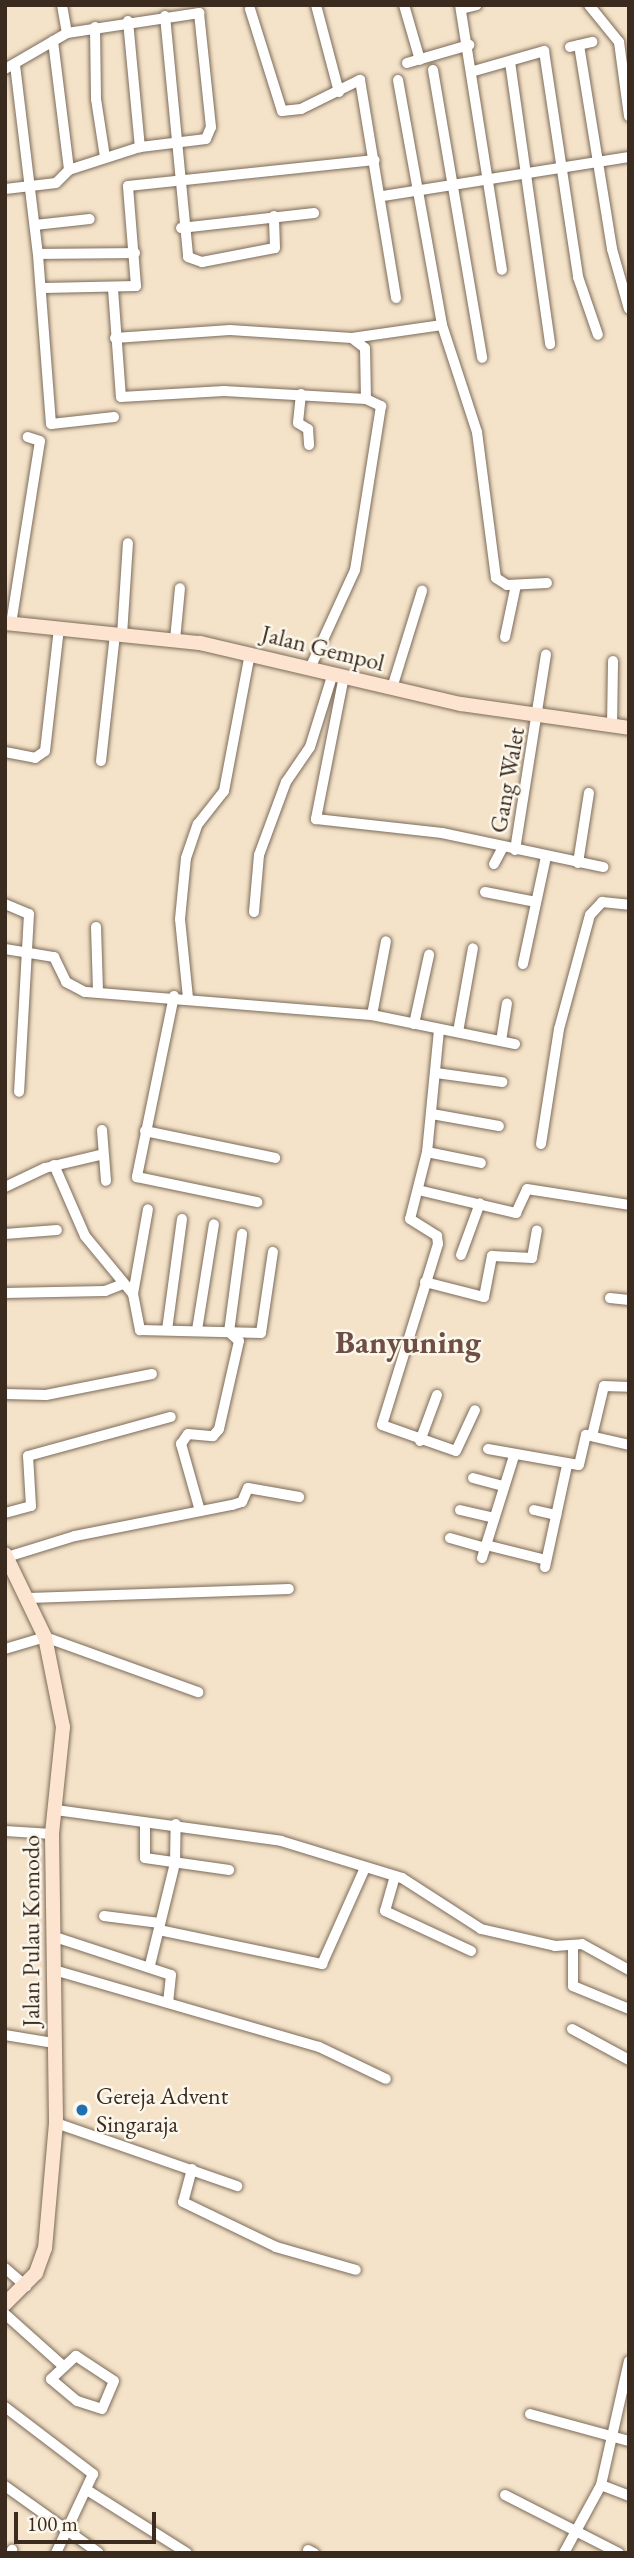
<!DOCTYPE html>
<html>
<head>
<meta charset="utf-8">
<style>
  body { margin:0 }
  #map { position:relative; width:634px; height:2558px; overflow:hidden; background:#f5e3c9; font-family:"EB Garamond",serif }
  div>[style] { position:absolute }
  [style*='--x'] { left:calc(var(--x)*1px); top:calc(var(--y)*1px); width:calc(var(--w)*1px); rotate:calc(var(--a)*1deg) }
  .roads { filter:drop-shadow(0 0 2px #7c6b5a) drop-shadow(0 0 2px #7c6b5a) }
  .street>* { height:10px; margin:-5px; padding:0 5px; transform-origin:5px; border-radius:5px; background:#fff }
  .secondary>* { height:14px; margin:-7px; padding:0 7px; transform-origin:7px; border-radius:7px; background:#fde4d1 }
  .dots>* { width:19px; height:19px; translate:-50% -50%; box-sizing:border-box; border:4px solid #fbf7ec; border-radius:50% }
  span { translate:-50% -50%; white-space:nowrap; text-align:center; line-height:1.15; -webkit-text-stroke:5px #fbf7ec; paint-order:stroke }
  .street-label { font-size:24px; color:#3b2a1e }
  .poi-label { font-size:24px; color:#3b2a1e }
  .left { translate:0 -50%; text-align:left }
  .district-label { font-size:32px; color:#6f4f44; font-weight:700 }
  .frame { position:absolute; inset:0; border:7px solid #3b2a1e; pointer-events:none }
  .scale { position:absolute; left:14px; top:2512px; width:142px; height:32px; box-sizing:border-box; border:4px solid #3b2a1e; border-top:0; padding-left:9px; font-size:21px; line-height:24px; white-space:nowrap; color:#3b2a1e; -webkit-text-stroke:5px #fbf7ec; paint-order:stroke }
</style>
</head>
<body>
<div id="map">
  <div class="roads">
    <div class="street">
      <i style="--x:62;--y:5;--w:28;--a:80"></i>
      <i style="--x:316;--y:5;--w:90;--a:75.2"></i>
      <i style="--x:404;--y:5;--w:57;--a:73.8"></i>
      <i style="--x:460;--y:5;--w:268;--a:81"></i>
      <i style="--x:589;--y:5;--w:48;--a:51"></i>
      <i style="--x:619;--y:42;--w:75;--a:82.3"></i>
      <i style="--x:250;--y:9;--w:107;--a:72.6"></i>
      <i style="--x:282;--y:111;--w:19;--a:-6"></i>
      <i style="--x:301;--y:109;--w:66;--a:-26.2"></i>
      <i style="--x:360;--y:80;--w:221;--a:80.6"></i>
      <i style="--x:461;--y:9;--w:16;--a:-14"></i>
      <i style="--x:165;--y:16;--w:242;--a:84.5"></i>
      <i style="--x:188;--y:257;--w:15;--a:20"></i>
      <i style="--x:202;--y:262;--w:74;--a:-10.9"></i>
      <i style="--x:275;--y:248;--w:32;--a:-92"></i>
      <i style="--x:128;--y:21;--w:127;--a:84.6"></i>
      <i style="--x:95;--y:27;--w:72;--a:89.2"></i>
      <i style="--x:96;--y:99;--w:59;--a:81.2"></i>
      <i style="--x:53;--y:41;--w:130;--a:82.9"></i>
      <i style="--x:579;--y:45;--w:207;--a:80.8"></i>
      <i style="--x:612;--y:249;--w:62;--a:74.2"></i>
      <i style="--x:570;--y:47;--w:23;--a:-13"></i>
      <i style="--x:510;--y:62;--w:285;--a:81.9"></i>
      <i style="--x:407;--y:63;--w:65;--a:-16.2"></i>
      <i style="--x:15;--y:65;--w:190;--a:83.1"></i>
      <i style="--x:5;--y:69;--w:72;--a:-30.1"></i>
      <i style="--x:67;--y:33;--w:134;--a:-8.6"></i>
      <i style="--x:199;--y:13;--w:115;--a:84"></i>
      <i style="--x:211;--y:127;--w:13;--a:113"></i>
      <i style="--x:206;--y:139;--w:66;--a:173.1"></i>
      <i style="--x:140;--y:147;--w:75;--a:162.1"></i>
      <i style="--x:69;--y:170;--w:18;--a:135"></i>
      <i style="--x:56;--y:183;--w:51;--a:173.3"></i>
      <i style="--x:433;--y:70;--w:292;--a:80.3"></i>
      <i style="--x:474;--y:71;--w:73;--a:-15.9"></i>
      <i style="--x:544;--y:51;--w:229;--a:81.4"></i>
      <i style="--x:578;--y:277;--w:61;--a:71"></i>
      <i style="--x:398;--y:80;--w:249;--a:79.8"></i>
      <i style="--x:442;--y:325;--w:113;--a:71.9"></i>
      <i style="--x:477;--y:432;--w:147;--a:82.6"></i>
      <i style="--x:496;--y:578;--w:13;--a:32"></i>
      <i style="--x:507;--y:585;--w:40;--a:-2.9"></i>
      <i style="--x:383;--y:196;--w:249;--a:-9"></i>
      <i style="--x:35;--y:225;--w:55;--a:-6.2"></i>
      <i style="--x:181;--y:228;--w:134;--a:-6.4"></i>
      <i style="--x:44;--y:288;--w:92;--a:-1.2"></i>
      <i style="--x:136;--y:286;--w:100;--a:-94.6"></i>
      <i style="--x:128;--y:186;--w:248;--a:-6"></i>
      <i style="--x:113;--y:289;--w:108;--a:85.8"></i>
      <i style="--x:121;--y:397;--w:103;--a:-3.3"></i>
      <i style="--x:224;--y:391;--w:142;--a:3.2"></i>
      <i style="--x:366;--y:399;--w:17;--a:25"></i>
      <i style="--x:381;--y:406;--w:166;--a:99"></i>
      <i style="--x:355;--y:570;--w:106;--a:114.6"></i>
      <i style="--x:115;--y:338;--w:115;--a:-4"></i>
      <i style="--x:230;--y:330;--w:122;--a:3.8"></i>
      <i style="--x:352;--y:338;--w:91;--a:-8.2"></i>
      <i style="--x:352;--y:338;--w:16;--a:38"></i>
      <i style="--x:365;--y:348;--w:51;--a:88.9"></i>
      <i style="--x:301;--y:394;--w:29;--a:96"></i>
      <i style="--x:298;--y:423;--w:12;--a:31"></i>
      <i style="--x:308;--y:429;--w:16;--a:86"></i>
      <i style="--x:114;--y:417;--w:63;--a:173.7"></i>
      <i style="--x:51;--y:424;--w:170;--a:-94.4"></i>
      <i style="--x:38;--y:254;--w:97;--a:-0.6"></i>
      <i style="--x:11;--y:624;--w:185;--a:-81"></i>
      <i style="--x:40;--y:441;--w:13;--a:-162"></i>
      <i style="--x:122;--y:635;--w:92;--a:-86.3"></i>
      <i style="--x:505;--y:637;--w:53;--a:-78.1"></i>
      <i style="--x:175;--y:640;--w:52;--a:-84.5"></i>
      <i style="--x:344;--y:676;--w:146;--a:101.1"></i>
      <i style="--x:316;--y:819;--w:127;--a:6.3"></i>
      <i style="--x:442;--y:833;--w:165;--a:11.9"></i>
      <i style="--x:392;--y:688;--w:102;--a:-72.8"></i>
      <i style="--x:612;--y:727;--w:66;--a:-89.1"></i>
      <i style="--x:5;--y:752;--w:31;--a:11"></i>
      <i style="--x:35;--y:758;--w:12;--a:-35"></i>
      <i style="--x:45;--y:751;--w:123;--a:-83.5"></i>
      <i style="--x:101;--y:761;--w:128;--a:-83.7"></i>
      <i style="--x:515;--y:850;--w:198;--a:-81"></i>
      <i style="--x:578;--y:863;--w:71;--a:-81.1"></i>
      <i style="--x:494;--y:864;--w:19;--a:-62"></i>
      <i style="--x:485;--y:892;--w:52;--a:11.1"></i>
      <i style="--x:5;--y:904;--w:26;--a:23"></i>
      <i style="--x:29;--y:914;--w:178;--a:93.2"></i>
      <i style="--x:254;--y:912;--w:57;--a:-85"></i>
      <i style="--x:259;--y:855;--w:78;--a:-69.7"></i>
      <i style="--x:286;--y:782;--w:42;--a:-55.6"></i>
      <i style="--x:310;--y:747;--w:77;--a:-72.7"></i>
      <i style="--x:96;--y:927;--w:65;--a:88.2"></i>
      <i style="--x:5;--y:949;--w:50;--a:9.3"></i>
      <i style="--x:54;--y:957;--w:28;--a:64"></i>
      <i style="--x:66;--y:982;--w:21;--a:28"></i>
      <i style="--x:85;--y:992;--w:288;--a:4.6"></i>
      <i style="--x:372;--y:1015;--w:146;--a:11.5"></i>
      <i style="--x:523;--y:964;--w:109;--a:-77.9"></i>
      <i style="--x:174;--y:996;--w:185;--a:101.6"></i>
      <i style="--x:137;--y:1177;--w:123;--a:11.8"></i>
      <i style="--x:188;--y:998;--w:79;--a:-95.8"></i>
      <i style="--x:180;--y:919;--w:61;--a:-84.4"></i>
      <i style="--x:186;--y:858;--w:36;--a:-71"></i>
      <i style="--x:198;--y:824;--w:42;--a:-51.8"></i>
      <i style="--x:224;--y:791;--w:140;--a:-79.3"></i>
      <i style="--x:372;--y:1015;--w:75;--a:-79.3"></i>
      <i style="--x:414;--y:1024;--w:71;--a:-77.7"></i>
      <i style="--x:439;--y:1030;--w:123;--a:95.6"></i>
      <i style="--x:427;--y:1152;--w:69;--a:104.2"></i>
      <i style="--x:410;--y:1219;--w:32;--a:32"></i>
      <i style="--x:437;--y:1236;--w:8;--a:83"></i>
      <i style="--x:438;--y:1244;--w:189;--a:107.2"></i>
      <i style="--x:382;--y:1425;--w:78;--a:19.4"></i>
      <i style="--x:456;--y:1451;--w:45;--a:-65.1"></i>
      <i style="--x:458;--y:1032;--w:85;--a:-79.9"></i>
      <i style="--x:501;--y:1041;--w:38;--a:-81"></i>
      <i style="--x:436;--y:1073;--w:67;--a:7.8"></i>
      <i style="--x:432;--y:1114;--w:68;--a:10.2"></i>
      <i style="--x:102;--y:1130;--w:51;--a:85.5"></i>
      <i style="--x:145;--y:1131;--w:133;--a:11.7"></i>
      <i style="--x:541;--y:1144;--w:116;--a:-81.1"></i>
      <i style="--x:559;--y:1029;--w:118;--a:-74.8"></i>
      <i style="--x:590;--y:915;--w:18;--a:-47"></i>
      <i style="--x:602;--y:902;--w:27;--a:6"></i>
      <i style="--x:427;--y:1152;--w:55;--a:11.5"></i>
      <i style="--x:54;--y:1165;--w:77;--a:66.4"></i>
      <i style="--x:85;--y:1236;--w:75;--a:50.4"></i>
      <i style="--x:133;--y:1294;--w:37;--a:79"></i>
      <i style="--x:140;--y:1330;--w:121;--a:1.4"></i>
      <i style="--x:261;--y:1333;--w:82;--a:-81.6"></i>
      <i style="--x:5;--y:1187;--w:44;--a:-25.4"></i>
      <i style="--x:45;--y:1168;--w:57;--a:-13.3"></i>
      <i style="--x:418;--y:1190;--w:101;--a:13.2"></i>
      <i style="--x:516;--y:1213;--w:26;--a:-65"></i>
      <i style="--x:527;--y:1189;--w:103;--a:8.9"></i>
      <i style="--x:5;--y:1234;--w:52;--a:-4.4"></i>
      <i style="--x:461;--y:1255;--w:55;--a:-69.9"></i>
      <i style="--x:425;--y:1282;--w:61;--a:14.3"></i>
      <i style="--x:484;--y:1297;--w:42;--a:-79"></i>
      <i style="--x:492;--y:1256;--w:40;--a:2.9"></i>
      <i style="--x:532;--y:1258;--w:28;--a:-80"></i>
      <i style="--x:5;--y:1293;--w:100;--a:-1.1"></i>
      <i style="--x:105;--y:1291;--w:19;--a:-21"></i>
      <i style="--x:133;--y:1294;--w:86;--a:-80"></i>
      <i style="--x:610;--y:1298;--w:19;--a:6"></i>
      <i style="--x:167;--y:1330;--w:112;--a:-82.3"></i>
      <i style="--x:197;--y:1330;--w:107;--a:-80.9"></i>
      <i style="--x:5;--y:1394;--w:41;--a:1.4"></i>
      <i style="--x:46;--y:1395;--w:108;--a:-11.2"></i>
      <i style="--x:592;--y:1436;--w:51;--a:-76.5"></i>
      <i style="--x:604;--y:1386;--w:25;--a:2"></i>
      <i style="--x:420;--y:1441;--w:49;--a:-69.7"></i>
      <i style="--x:488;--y:1449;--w:92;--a:10"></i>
      <i style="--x:579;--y:1465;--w:31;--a:-77"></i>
      <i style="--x:586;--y:1435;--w:44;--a:13.1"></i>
      <i style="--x:473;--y:1478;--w:31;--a:15"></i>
      <i style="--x:460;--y:1510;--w:35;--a:13"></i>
      <i style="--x:534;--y:1510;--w:23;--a:13"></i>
      <i style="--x:200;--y:1511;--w:70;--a:-105.8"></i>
      <i style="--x:181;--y:1444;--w:12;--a:-55"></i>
      <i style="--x:188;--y:1434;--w:25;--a:5"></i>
      <i style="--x:213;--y:1436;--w:9;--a:-49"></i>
      <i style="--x:219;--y:1429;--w:90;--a:-77.2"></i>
      <i style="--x:239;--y:1341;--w:13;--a:-138"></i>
      <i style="--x:229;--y:1332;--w:99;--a:-82.4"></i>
      <i style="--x:5;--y:1513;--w:27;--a:-15"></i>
      <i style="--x:31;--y:1506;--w:50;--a:-93.4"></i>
      <i style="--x:28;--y:1456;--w:148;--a:-15.3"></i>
      <i style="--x:450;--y:1538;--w:36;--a:16"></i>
      <i style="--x:486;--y:1545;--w:62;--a:14"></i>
      <i style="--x:7;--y:1557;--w:71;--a:-17.2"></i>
      <i style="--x:75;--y:1536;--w:160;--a:-11.2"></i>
      <i style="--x:232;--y:1505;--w:10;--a:-17"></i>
      <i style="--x:242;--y:1502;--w:15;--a:-67"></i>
      <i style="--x:248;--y:1488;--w:52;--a:10"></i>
      <i style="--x:482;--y:1558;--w:107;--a:-72.6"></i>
      <i style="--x:545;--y:1567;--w:104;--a:-77.8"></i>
      <i style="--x:29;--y:1598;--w:260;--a:-2"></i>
      <i style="--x:5;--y:1649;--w:42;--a:-16.7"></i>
      <i style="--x:45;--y:1637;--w:163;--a:19.8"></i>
      <i style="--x:56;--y:1810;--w:227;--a:7.8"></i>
      <i style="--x:281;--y:1841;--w:127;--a:17"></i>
      <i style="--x:402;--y:1878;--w:94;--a:32.8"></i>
      <i style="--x:481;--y:1929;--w:76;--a:12.9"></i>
      <i style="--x:555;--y:1946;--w:27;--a:-4"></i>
      <i style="--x:582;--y:1944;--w:54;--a:29"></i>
      <i style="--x:145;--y:1824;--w:34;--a:90"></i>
      <i style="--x:145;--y:1858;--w:85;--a:8.1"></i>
      <i style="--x:5;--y:1831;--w:47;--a:3.7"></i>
      <i style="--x:395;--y:1876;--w:36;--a:106"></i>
      <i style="--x:385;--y:1911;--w:95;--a:24.9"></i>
      <i style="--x:104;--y:1916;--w:56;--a:7.1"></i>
      <i style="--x:159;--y:1930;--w:167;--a:11.8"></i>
      <i style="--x:322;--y:1964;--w:105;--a:-65.9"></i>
      <i style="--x:55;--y:1937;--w:122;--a:18.1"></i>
      <i style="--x:171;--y:1975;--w:28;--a:96"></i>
      <i style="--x:573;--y:1945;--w:41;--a:90"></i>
      <i style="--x:573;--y:1986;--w:61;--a:22.3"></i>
      <i style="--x:150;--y:1965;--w:105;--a:-76.2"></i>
      <i style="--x:175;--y:1863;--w:39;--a:-89"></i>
      <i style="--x:54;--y:1970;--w:276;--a:16.2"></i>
      <i style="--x:319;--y:2047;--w:74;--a:25.5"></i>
      <i style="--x:572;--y:2029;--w:65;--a:28.5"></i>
      <i style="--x:5;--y:2035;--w:50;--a:9.3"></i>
      <i style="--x:56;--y:2123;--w:192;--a:19.2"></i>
      <i style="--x:192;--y:2169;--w:34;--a:105"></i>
      <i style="--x:183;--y:2202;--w:103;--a:25.8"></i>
      <i style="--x:276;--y:2247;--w:83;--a:16"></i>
      <i style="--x:5;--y:2268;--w:28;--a:41"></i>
      <i style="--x:5;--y:2314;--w:75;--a:41.8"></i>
      <i style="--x:76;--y:2356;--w:45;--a:33.3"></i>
      <i style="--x:114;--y:2381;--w:30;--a:113"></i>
      <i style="--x:102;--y:2409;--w:26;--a:-162"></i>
      <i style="--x:77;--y:2401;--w:34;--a:-140"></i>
      <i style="--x:51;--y:2379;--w:34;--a:-43"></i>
      <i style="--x:5;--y:2407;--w:111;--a:37.3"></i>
      <i style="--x:93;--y:2474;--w:87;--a:115.1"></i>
      <i style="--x:530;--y:2414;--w:103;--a:15.3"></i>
      <i style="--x:601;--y:2485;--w:30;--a:21"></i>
      <i style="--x:5;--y:2486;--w:115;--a:35.5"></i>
      <i style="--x:87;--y:2490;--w:118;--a:32.2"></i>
      <i style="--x:505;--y:2495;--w:128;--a:27"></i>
      <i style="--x:308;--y:2550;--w:7;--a:27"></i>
      <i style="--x:10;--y:2553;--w:4;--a:-56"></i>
      <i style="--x:564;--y:2553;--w:77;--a:-61.4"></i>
      <i style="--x:601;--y:2485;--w:127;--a:-77.3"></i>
    </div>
    <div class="secondary">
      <i style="--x:5;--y:623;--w:196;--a:5.9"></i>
      <i style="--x:200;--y:643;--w:268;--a:13.2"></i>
      <i style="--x:461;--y:704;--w:170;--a:8.1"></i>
      <i style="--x:5;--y:1554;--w:92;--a:64.3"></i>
      <i style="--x:45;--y:1637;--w:92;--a:78.7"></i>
      <i style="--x:63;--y:1727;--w:108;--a:95.9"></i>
      <i style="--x:52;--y:1834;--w:289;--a:89.2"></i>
      <i style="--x:56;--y:2123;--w:125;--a:95"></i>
      <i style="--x:45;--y:2248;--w:27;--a:110"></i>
      <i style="--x:36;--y:2273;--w:44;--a:135"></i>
    </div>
  </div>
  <div class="dots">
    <i style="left:82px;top:2110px;background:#1f6fb2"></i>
  </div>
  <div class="street-label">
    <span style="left:323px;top:648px;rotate:14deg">Jalan Gempol</span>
    <span style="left:507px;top:780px;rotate:-80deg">Gang Walet</span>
    <span style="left:31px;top:1931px;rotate:-90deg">Jalan Pulau Komodo</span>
  </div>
  <div class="poi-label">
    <span class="left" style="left:96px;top:2110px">Gereja Advent<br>Singaraja</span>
  </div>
  <div class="district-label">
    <span style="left:408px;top:1342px">Banyuning</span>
  </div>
  <div class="frame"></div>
  <div class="scale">100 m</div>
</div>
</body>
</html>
